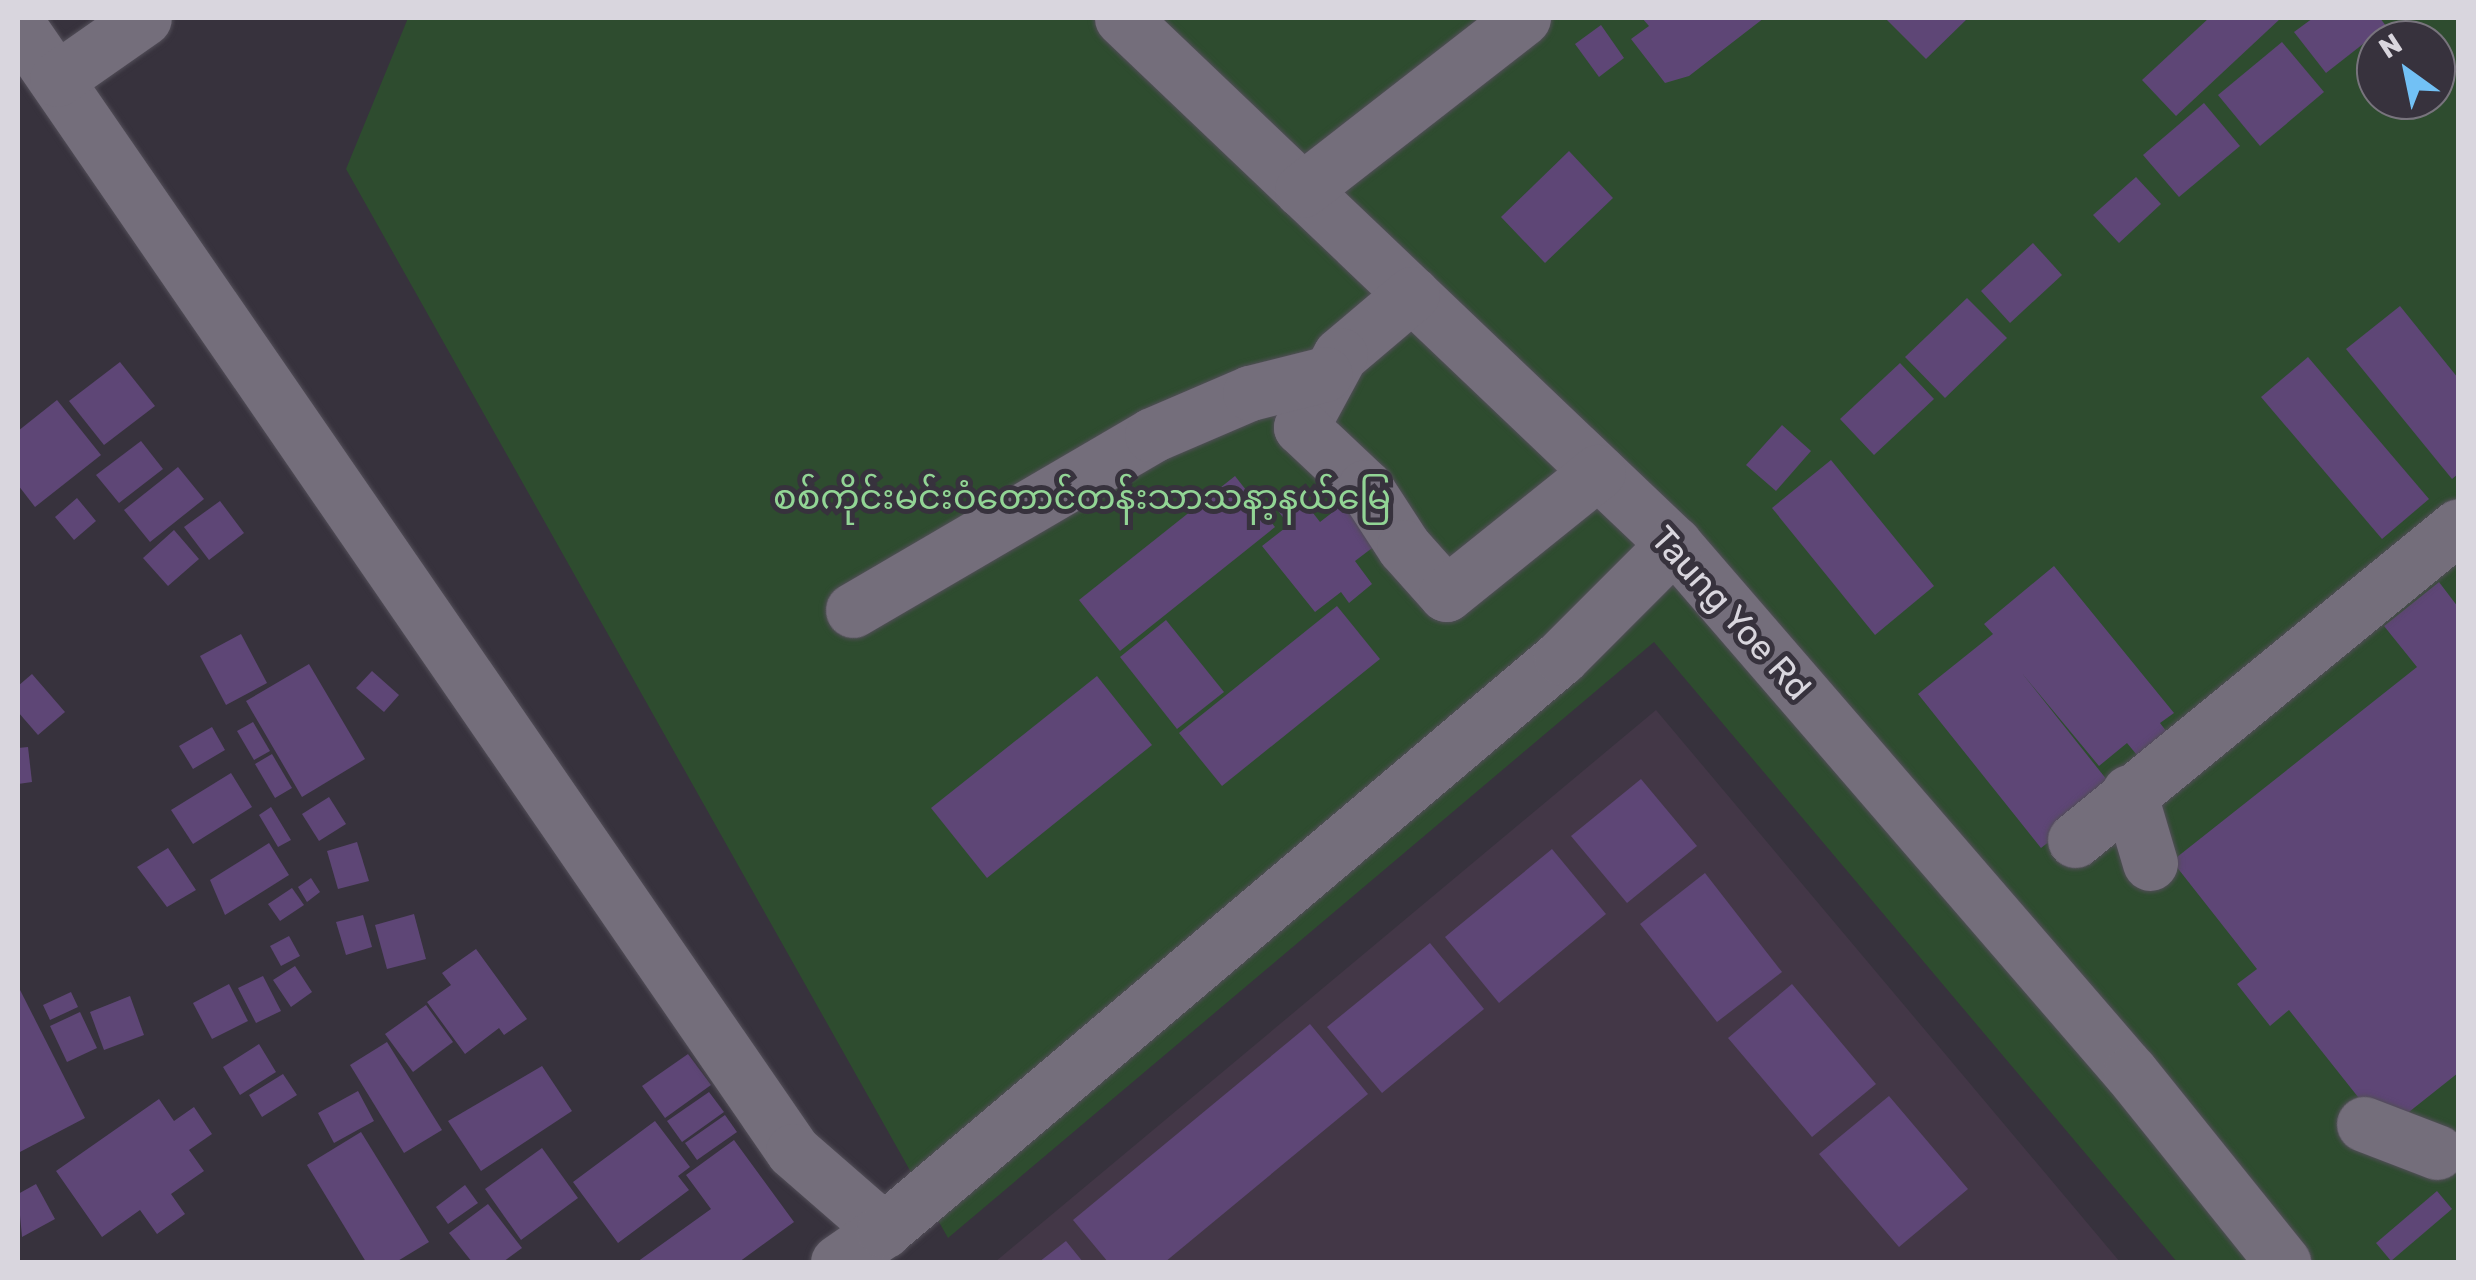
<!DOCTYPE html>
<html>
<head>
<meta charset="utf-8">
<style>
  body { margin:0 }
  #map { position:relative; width:2476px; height:1280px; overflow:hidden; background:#37323d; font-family:Rubik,"Noto Sans Myanmar",sans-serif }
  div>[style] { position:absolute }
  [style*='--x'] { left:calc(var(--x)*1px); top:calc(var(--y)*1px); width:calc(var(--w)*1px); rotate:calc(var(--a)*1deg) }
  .education>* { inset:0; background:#433747 }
  .green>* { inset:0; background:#2e4c2f }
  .building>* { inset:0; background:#5e4676 }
  .roads { filter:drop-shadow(0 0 2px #524e58) drop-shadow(0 0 2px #524e58) }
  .minor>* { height:55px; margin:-27.5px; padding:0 27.5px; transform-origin:27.5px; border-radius:27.5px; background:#746e7b }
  span { translate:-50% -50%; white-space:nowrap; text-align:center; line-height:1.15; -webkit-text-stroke:10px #37323d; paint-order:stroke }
  .park-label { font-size:35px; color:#92d595 }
  .street-label { font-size:35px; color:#d9d6de }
  .frame { position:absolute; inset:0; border:20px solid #d9d6de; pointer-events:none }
  .north { position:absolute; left:2356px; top:20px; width:100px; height:100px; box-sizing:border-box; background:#37323d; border:2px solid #78747d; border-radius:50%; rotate:327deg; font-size:28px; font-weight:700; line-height:40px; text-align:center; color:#d9d6de }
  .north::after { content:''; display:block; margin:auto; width:35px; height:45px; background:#72c1f5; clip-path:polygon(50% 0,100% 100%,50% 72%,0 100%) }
</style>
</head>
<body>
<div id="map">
  <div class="education">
    <i style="clip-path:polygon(1656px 710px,2120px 1262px,995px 1262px)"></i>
  </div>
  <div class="green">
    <i style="clip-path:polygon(evenodd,408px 18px,2458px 18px,2458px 1262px,2177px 1262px,1654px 642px,948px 1238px,346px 169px,408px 18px,2376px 40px,2436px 40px,2436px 100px,2376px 100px,2376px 40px)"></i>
  </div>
  <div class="building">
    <i style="clip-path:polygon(1642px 18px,1764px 18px,1689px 76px,1665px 83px,1631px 39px,1649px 26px)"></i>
    <i style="clip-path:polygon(1885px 18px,1968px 18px,1926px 59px)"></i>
    <i style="clip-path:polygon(2209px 18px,2281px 18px,2176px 116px,2142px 80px)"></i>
    <i style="clip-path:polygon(2313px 18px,2380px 18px,2386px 26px,2326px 73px,2294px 32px)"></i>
    <i style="clip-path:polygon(1601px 25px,1624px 58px,1599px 77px,1575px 44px)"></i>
    <i style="clip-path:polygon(2282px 42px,2324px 92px,2260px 146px,2218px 95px)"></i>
    <i style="clip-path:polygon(2204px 103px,2240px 146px,2179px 197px,2143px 155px)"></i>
    <i style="clip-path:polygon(1569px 151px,1613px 198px,1545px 263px,1501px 217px)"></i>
    <i style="clip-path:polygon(2136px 177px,2161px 204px,2119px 243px,2093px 215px)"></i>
    <i style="clip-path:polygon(2033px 243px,2062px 275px,2010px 323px,1981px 291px)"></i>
    <i style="clip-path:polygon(1967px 298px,2007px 338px,1945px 398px,1905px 357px)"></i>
    <i style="clip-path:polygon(2400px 306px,2458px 378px,2458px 474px,2452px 479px,2346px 349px)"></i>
    <i style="clip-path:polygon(2308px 357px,2429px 499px,2382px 539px,2261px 397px)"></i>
    <i style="clip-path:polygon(120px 362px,155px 406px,104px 445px,69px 401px)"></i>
    <i style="clip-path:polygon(1900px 363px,1934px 399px,1874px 455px,1840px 419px)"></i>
    <i style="clip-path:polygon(57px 400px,101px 455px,35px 507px,18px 485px,18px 431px)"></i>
    <i style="clip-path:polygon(1782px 425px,1811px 451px,1776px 491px,1746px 465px)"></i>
    <i style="clip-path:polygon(141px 441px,163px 469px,119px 503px,96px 475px)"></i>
    <i style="clip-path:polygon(1831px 460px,1934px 586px,1875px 635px,1772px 508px)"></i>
    <i style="clip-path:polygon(178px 467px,204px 499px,150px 542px,124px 510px)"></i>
    <i style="clip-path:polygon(1235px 476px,1275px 527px,1120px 651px,1079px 600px)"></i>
    <i style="clip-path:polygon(1299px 495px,1320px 522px,1347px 501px,1380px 542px,1355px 561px,1372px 584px,1349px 603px,1341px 592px,1315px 612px,1262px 546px,1289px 525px,1278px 511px)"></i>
    <i style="clip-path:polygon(77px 498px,96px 521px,74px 540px,55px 517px)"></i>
    <i style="clip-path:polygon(220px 501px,244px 533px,209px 560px,184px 527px)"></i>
    <i style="clip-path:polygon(174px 530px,199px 559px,168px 586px,143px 558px)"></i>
    <i style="clip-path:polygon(2054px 566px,2174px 713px,2160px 723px,2170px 736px,2141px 760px,2127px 743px,2099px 766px,2021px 672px,2115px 790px,2041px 848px,1918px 694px,1993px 634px,1984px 624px)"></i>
    <i style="clip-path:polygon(2439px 582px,2458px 607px,2458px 1073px,2385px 1131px,2289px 1010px,2270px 1026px,2237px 984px,2257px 969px,2172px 861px,2417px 667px,2384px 626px)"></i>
    <i style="clip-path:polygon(1337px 606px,1380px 659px,1222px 786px,1179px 733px)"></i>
    <i style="clip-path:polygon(1166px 620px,1224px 692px,1177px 729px,1120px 657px)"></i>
    <i style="clip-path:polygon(241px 634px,267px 683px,226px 705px,200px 656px)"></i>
    <i style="clip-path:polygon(309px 664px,365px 759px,302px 797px,246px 701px)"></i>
    <i style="clip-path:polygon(372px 671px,399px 695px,384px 712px,356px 688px)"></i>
    <i style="clip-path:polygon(32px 674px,65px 712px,38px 735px,18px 712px,18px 686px)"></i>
    <i style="clip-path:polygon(1097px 676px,1152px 745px,987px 878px,931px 808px)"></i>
    <i style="clip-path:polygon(253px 722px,270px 751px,254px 760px,237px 731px)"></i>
    <i style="clip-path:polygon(212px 727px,225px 750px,193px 769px,179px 746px)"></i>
    <i style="clip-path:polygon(28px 747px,32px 782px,18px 784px,18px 748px)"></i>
    <i style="clip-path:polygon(272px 754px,292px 788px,275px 798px,255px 764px)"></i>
    <i style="clip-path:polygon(231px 773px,252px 807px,193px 844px,171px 810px)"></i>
    <i style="clip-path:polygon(1641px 779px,1697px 846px,1627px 903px,1571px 836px)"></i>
    <i style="clip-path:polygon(329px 797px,346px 824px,319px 841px,302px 814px)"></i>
    <i style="clip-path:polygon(271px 807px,291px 840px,278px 847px,259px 815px)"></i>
    <i style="clip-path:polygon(357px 842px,369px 881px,338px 889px,327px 851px)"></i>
    <i style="clip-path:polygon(269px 843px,289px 875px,225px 915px,210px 880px)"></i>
    <i style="clip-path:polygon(168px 848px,196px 890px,167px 907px,137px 867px)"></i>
    <i style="clip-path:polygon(1552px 849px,1606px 914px,1499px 1003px,1445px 937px)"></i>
    <i style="clip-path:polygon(1705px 873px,1782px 972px,1717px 1022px,1640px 924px)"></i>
    <i style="clip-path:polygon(311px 878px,320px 892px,307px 902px,298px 887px)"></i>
    <i style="clip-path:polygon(292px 888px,304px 905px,280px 921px,268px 904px)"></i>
    <i style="clip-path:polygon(414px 914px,426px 959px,387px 969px,375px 925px)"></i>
    <i style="clip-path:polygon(363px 915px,372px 947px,346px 955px,336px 922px)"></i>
    <i style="clip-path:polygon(289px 936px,300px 956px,281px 966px,270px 946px)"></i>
    <i style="clip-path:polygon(1430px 943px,1484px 1009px,1382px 1093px,1327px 1027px)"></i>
    <i style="clip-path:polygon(476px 949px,527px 1019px,504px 1035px,499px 1028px,465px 1054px,427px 1002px,451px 985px,442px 973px)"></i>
    <i style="clip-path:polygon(295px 966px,312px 992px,291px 1007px,273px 980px)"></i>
    <i style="clip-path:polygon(263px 976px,281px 1011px,256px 1023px,238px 988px)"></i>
    <i style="clip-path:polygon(229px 984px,248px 1021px,212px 1039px,193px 1003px)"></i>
    <i style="clip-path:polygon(1792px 984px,1876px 1084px,1812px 1137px,1728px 1038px)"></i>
    <i style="clip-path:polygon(18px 986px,85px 1118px,18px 1153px)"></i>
    <i style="clip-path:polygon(71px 992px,78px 1007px,50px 1020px,43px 1005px)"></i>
    <i style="clip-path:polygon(130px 996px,144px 1035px,104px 1050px,90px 1012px)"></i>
    <i style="clip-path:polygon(426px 1005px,453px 1042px,413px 1072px,385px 1034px)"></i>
    <i style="clip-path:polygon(80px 1012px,97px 1048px,67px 1062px,50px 1026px)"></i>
    <i style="clip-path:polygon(1310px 1024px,1368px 1094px,1165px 1262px,1108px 1262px,1073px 1220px)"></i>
    <i style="clip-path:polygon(387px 1042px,442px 1130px,404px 1153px,350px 1065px)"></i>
    <i style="clip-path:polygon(259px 1044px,276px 1072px,240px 1095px,223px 1067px)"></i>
    <i style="clip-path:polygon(688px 1054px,711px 1085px,665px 1118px,642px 1086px)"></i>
    <i style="clip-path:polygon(542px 1066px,572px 1111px,481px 1171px,448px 1121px)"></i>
    <i style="clip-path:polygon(283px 1074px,297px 1095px,262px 1117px,249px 1095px)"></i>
    <i style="clip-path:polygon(358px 1091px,374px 1121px,334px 1143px,318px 1113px)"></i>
    <i style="clip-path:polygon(709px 1092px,724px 1112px,682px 1142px,667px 1121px)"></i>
    <i style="clip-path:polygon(1889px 1096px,1968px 1189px,1899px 1247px,1819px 1154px)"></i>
    <i style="clip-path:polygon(159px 1099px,174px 1121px,194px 1107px,212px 1134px,189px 1150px,204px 1171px,171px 1194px,185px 1214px,157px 1234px,140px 1210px,102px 1237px,56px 1171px)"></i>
    <i style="clip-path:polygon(725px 1115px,737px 1132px,697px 1160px,685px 1143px)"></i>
    <i style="clip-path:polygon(655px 1121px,690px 1167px,678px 1176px,689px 1190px,618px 1243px,573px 1182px)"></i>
    <i style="clip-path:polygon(361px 1132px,429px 1242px,396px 1262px,366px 1262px,307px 1165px)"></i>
    <i style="clip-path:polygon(734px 1140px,794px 1222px,739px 1262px,637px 1262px,711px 1209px,686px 1175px)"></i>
    <i style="clip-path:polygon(542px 1148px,578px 1198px,521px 1240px,485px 1189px)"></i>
    <i style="clip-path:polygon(36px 1184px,55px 1219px,22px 1237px,18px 1194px)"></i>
    <i style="clip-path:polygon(465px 1185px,478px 1203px,448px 1224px,436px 1207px)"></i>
    <i style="clip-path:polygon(2437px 1191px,2452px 1209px,2391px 1261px,2376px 1243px)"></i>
    <i style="clip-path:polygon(488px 1204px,522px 1248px,503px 1262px,472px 1262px,449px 1233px)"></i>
    <i style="clip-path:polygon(1066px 1241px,1083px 1262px,1039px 1262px)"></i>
  </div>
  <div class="roads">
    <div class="minor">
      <i style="--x:1122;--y:18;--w:762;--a:43.62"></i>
      <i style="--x:1674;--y:544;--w:699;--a:49.18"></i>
      <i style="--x:2131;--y:1073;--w:243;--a:51.2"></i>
      <i style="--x:18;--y:25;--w:1367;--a:55.46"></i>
      <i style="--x:793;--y:1151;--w:121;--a:41"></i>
      <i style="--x:57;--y:79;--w:106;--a:-35"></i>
      <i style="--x:1302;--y:190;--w:280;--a:-37.9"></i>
      <i style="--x:1412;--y:294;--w:94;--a:139.7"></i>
      <i style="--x:1340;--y:355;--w:82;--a:118.4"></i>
      <i style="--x:1301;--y:427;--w:88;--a:43.2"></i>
      <i style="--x:1365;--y:487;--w:72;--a:57"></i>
      <i style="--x:1404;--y:547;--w:63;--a:48.2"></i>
      <i style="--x:1446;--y:594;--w:195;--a:-38.8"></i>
      <i style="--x:853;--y:610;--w:346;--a:-30.3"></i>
      <i style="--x:1152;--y:435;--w:107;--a:-23.2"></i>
      <i style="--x:1250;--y:393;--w:77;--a:-14.2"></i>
      <i style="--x:2129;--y:792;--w:74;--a:73.5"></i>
      <i style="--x:2075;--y:840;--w:495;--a:-39.3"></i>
      <i style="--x:2364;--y:1124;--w:78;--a:21"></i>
      <i style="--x:838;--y:1262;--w:56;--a:-34.8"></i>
      <i style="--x:884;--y:1230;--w:887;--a:-40.24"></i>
      <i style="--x:1561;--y:657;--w:160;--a:-45"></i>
    </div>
  </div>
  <div class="park-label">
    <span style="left:1082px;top:497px">စစ်ကိုင်းမင်းဝံတောင်တန်းသာသနာ့နယ်မြေ</span>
  </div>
  <div class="street-label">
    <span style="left:1731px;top:613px;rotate:48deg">Taung Yoe Rd</span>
  </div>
  <div class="frame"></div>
  <div class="north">N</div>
</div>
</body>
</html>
